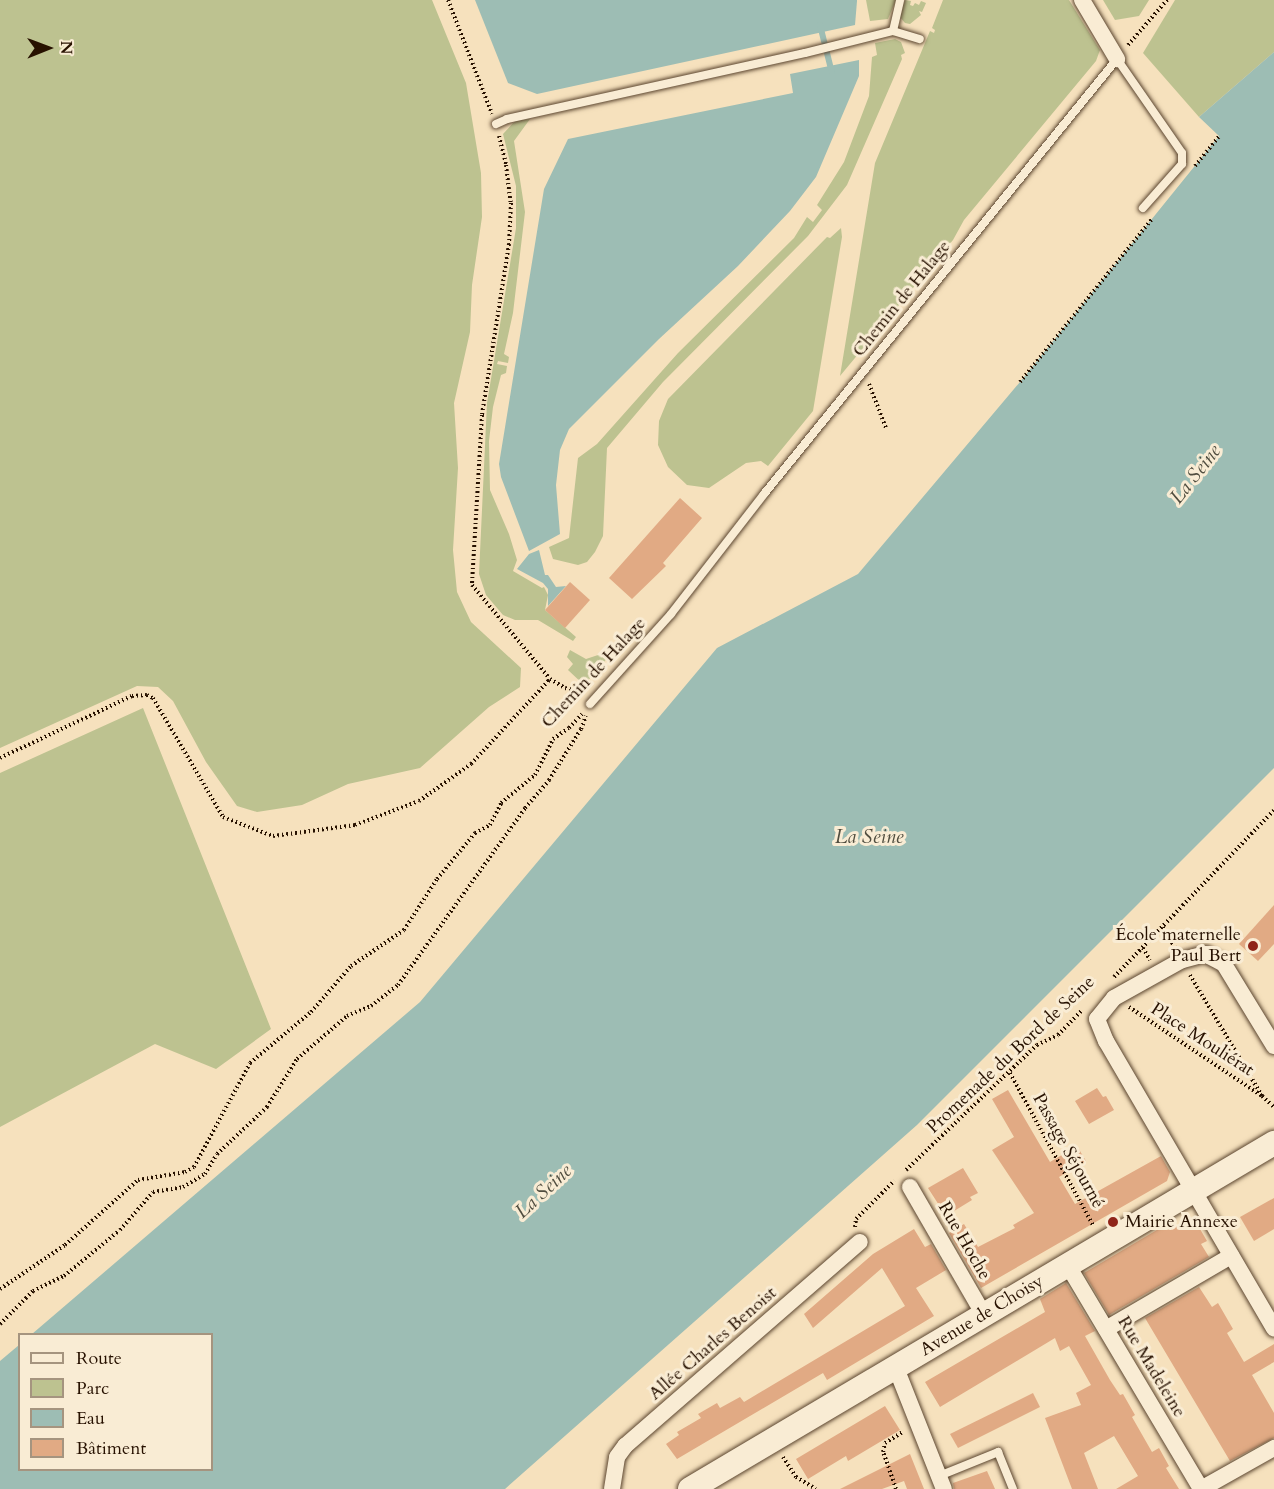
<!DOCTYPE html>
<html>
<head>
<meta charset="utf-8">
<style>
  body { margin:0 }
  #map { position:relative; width:1274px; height:1489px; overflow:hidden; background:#f6e1bd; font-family:Cardo,serif }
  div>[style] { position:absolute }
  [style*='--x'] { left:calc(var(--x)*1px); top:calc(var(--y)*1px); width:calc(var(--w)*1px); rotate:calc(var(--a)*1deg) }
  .green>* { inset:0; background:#bdc290 }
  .water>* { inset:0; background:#9dbdb4 }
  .stream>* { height:6px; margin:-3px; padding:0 3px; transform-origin:3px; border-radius:3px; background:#9dbdb4 }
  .building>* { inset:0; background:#e1aa84 }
  .path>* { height:4px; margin-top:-2px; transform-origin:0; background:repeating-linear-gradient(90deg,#271100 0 1.5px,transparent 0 4.5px) }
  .roads { filter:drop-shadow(0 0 2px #5b452f) drop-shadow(0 0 2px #5b452f) }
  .service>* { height:8px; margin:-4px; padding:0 4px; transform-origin:4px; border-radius:4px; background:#f9ecd4 }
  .minor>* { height:16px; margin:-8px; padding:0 8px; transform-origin:8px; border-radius:8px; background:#f9ecd4 }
  .secondary>* { height:24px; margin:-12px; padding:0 12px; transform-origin:12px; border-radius:12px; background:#f9ecd4 }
  .dots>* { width:16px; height:16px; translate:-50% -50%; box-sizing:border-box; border:3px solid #f9ecd4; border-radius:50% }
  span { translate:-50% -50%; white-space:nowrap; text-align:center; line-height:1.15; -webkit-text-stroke:6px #f9ecd4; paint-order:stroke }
  .street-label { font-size:18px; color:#271100 }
  .poi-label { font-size:18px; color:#271100 }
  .right { translate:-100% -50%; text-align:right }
  .left { translate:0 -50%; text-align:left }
  .water-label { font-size:20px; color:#504d3f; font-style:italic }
  .legend { position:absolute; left:18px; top:1333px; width:195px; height:138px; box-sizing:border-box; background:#f9ecd4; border:2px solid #a5947f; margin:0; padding:8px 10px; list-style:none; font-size:18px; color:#271100 }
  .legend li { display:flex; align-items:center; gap:12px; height:30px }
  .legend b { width:30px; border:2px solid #a5947f }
  .north { position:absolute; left:18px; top:18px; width:60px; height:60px; -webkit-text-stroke:4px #f9ecd4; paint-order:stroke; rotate:89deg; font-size:16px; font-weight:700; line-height:24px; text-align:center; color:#271100 }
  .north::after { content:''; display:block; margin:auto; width:21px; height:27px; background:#271100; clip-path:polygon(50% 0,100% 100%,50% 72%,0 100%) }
</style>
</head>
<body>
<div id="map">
  <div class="green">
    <i style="clip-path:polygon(0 0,432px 0,466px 83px,481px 173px,482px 217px,472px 285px,470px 332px,454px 403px,458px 468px,453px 550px,457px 592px,471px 622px,521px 668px,520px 687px,489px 707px,420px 768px,348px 784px,302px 805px,257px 812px,237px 806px,206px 762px,173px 701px,158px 687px,137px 686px,0 748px)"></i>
    <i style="clip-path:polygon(866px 0,896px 0,888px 19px,870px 21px)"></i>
    <i style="clip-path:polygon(905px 0,911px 1px,910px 5px,913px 6px,915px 3px,919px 5px,921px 1px,926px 3px,922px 12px,919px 11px,921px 15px,910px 24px,905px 23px,900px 17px)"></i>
    <i style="clip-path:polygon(943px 0,1069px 0,1100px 50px,1096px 61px,964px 220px,953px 240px,840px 376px,875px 163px,930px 31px,934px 33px,935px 30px,932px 28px)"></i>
    <i style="clip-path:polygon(1103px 0,1149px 0,1139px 16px,1115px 20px)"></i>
    <i style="clip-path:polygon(1175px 0,1274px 0,1274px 52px,1199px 117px,1143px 53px)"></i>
    <i style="clip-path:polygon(895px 39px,901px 42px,905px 53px,901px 55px,902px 59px,847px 185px,808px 236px,663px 382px,607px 448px,603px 536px,595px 552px,587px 562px,578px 565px,553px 559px,549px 547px,569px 538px,578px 458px,597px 444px,678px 353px,794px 238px,807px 217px,813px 222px,822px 210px,817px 205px,844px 162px,869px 96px,872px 57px,877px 55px,875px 43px)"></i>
    <i style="clip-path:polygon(530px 119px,514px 141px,525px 212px,513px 313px,504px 354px,509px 357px,508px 363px,498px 361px,497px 364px,507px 366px,506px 373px,501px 375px,493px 407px,489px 441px,490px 490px,509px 534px,517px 560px,513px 571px,542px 588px,544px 587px,548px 595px,545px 610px,576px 637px,573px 641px,538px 620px,515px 620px,503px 615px,486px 595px,479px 574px,487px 403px,516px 228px,516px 186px,503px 134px,515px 121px)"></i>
    <i style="clip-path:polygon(841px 228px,842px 237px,813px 411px,768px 466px,761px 461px,746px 463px,709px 488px,687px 485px,668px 467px,658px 445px,659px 421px,668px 399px,827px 237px,830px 238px)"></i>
    <i style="clip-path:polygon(570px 650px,586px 659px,604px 653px,610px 655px,584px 685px,568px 670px,573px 664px,567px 657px)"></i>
    <i style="clip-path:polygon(143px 708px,271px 1029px,216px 1069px,155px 1044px,0 1127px,0 773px)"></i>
  </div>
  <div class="water">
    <i style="clip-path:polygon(475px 0,857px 0,857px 1px,855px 25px,537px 94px,508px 83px)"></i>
    <i style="clip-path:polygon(1274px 52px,1274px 768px,917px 1125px,505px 1489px,0 1489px,0 1361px,19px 1345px,20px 1470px,212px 1470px,212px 1334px,32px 1334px,420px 1002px,717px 648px,858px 574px,1020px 382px,1219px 136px,1199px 117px)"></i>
    <i style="clip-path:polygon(859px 60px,859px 76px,816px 177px,790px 211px,738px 266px,659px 339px,569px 429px,560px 450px,556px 485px,560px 534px,529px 551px,501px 477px,499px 464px,544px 189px,568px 139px,793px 93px,790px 74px)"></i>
    <i style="clip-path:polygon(539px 550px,545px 575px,548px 575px,556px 587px,566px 586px,548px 606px,548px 589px,543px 583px,517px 569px,529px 554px)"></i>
  </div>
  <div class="stream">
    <i style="--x:820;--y:25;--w:49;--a:76"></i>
  </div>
  <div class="building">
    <i style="clip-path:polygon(680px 498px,702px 518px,663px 563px,666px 566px,632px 599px,609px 578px)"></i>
    <i style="clip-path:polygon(570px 582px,590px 600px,565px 628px,545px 610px)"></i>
    <i style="clip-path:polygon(1274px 905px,1274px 944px,1258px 961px,1239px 944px)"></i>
    <i style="clip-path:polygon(1097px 1088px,1103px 1097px,1106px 1096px,1114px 1110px,1089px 1124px,1075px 1101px)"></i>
    <i style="clip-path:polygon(1008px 1090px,1050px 1162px,1077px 1146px,1086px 1161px,1059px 1177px,1075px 1204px,1161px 1156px,1170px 1172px,1167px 1181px,981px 1288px,949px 1233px,964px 1224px,978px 1247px,1015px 1228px,1013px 1225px,1034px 1213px,992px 1150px,1014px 1137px,992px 1099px)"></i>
    <i style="clip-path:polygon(963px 1168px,978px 1193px,970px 1197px,972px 1200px,946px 1216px,928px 1188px)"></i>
    <i style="clip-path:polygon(1274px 1198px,1274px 1229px,1254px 1241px,1240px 1217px)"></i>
    <i style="clip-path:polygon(1193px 1217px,1207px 1241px,1201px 1244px,1209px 1257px,1109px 1315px,1084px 1273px,1167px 1224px,1170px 1230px)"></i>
    <i style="clip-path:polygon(914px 1229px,925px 1247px,931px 1244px,946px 1270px,916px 1288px,934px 1316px,827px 1380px,823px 1373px,677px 1459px,666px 1444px,679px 1435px,677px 1432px,701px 1418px,698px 1414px,717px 1403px,720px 1408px,740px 1397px,744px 1402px,905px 1306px,882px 1268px,813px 1328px,804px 1314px,873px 1254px)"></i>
    <i style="clip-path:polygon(1066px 1283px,1095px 1331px,1085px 1336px,1110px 1380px,1120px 1395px,1123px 1394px,1135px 1415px,1132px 1417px,1152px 1452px,1159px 1448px,1169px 1466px,1166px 1468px,1179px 1489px,1116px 1489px,1138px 1476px,1114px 1436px,1084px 1453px,1098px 1489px,1072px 1489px,1045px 1418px,1081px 1405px,1076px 1393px,1091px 1385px,1069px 1346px,1060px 1351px,1055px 1338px,940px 1407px,925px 1382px,1045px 1312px,1040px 1299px)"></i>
    <i style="clip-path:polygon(1199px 1287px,1212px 1307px,1218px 1303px,1233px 1329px,1227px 1333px,1244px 1362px,1274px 1344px,1274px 1362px,1252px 1375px,1274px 1413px,1274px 1438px,1230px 1461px,1145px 1318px)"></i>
    <i style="clip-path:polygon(1033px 1393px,1040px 1407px,958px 1448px,950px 1434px)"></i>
    <i style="clip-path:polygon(885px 1406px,900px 1430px,848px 1461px,846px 1456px,808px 1479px,796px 1459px)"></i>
    <i style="clip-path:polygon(910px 1454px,924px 1489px,907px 1489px,904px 1481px,882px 1489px,840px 1489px)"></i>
    <i style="clip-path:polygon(987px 1471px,995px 1489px,954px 1489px,953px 1483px)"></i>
  </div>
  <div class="path">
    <i style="--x:448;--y:0;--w:122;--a:68.9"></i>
    <i style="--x:1128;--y:45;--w:60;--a:-49.1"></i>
    <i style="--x:499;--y:136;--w:30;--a:76"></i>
    <i style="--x:506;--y:165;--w:38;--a:83"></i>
    <i style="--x:511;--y:203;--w:41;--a:92.8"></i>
    <i style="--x:509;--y:244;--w:173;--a:99"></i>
    <i style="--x:482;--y:415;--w:170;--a:93.4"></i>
    <i style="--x:472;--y:585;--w:122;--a:50.3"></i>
    <i style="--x:550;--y:679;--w:17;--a:31"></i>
    <i style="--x:565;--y:688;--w:18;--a:13"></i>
    <i style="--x:1195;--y:166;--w:38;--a:-51"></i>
    <i style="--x:1020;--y:382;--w:211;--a:-51"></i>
    <i style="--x:869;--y:384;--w:47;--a:68.9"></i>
    <i style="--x:0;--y:758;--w:146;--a:-25.2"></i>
    <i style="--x:132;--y:696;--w:15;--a:-4"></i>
    <i style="--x:147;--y:695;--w:7;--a:27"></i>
    <i style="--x:153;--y:698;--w:138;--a:59.5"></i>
    <i style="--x:223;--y:817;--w:53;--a:20.8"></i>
    <i style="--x:273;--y:836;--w:83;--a:-7.6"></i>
    <i style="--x:355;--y:825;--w:68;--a:-20.6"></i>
    <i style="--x:419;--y:801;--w:64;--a:-35.4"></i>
    <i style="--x:471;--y:764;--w:116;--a:-47.1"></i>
    <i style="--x:1163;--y:927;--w:24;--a:60"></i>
    <i style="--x:1143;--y:948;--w:14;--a:60"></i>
    <i style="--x:1190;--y:975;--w:141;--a:59.2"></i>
    <i style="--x:1114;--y:977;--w:231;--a:-46.2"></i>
    <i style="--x:1129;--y:1007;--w:160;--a:33.8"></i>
    <i style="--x:1262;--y:1096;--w:16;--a:43"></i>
    <i style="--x:1010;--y:1073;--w:175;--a:61.4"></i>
    <i style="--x:906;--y:1170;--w:181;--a:-43.7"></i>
    <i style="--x:1037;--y:1045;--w:23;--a:-25"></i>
    <i style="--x:1058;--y:1035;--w:35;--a:-46"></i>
    <i style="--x:855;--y:1227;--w:8;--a:-83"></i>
    <i style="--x:856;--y:1219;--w:54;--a:-45"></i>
    <i style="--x:0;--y:1289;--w:78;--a:-34.1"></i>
    <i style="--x:65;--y:1245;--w:98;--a:-41.7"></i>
    <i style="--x:138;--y:1180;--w:48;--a:-9.7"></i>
    <i style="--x:185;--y:1172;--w:10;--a:-29"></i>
    <i style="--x:194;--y:1167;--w:118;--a:-61.7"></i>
    <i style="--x:250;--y:1063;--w:80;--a:-39.9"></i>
    <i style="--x:311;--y:1012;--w:61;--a:-49"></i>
    <i style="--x:351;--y:966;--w:64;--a:-34.2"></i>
    <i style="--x:404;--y:930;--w:61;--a:-57.1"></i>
    <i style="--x:437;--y:879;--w:60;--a:-50.4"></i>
    <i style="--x:475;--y:833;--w:17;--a:-28"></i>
    <i style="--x:490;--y:825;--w:25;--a:-63"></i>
    <i style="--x:501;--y:803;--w:44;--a:-39.5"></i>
    <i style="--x:535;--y:775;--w:40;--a:-63.4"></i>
    <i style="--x:553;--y:739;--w:19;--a:-35"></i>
    <i style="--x:569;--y:728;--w:19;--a:-47"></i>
    <i style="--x:0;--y:1324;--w:47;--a:-45"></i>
    <i style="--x:33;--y:1291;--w:34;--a:-26"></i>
    <i style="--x:64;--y:1276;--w:72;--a:-39.4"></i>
    <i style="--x:120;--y:1230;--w:50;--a:-49"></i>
    <i style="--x:153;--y:1192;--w:30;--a:-9"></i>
    <i style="--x:183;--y:1187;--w:26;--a:-31"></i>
    <i style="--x:205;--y:1174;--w:23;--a:-59"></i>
    <i style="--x:217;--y:1154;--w:69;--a:-43.2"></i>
    <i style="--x:267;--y:1107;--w:57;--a:-58"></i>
    <i style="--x:297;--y:1059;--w:66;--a:-40.7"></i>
    <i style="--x:347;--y:1016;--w:26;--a:-23"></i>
    <i style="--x:371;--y:1006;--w:34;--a:-38"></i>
    <i style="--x:398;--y:985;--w:218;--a:-54.3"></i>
    <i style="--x:525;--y:808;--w:37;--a:-49"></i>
    <i style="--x:549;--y:780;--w:60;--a:-57.9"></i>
    <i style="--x:581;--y:729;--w:14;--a:-69"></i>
    <i style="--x:783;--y:1457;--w:24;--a:57"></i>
    <i style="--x:796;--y:1477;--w:23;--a:31"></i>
    <i style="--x:896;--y:1489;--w:39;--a:-109"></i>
    <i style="--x:883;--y:1452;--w:9;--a:-77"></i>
    <i style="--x:885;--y:1443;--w:22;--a:-32"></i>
  </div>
  <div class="roads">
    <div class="service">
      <i style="--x:893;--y:31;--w:32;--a:-77"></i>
      <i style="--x:496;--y:124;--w:12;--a:-24"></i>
      <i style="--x:507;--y:119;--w:305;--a:-12.5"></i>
      <i style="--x:805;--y:53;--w:91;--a:-14"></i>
      <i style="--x:893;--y:31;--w:28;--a:17"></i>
      <i style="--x:590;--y:704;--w:121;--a:-48"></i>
      <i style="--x:671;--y:614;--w:152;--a:-52.2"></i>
      <i style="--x:764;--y:494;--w:560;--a:-50.94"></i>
      <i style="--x:1117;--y:59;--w:114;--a:55.3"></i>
      <i style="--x:1182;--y:153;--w:11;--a:90"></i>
      <i style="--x:1182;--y:164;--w:59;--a:131.6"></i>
      <i style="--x:939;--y:1476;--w:64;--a:-22.1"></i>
      <i style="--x:998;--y:1452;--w:40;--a:68"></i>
    </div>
    <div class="minor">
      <i style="--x:1082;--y:0;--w:69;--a:59.3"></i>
      <i style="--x:1274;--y:1046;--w:96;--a:-121.4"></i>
      <i style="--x:1224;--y:964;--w:21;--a:-152"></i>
      <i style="--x:1205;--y:954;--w:24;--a:165"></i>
      <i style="--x:1182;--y:960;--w:78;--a:150.8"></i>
      <i style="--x:1114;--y:998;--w:27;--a:129"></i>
      <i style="--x:1097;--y:1019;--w:24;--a:68"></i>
      <i style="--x:1106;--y:1041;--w:333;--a:59.7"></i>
      <i style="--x:910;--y:1187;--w:148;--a:60"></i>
      <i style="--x:1067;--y:1264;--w:262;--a:59.2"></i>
      <i style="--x:1201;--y:1489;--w:84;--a:-29.3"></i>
      <i style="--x:1106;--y:1329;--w:145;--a:-30.3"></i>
      <i style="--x:896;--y:1368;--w:130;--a:68.4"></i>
      <i style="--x:612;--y:1489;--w:32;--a:-81"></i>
      <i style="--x:617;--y:1457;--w:14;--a:-54"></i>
      <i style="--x:625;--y:1446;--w:311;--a:-41"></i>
    </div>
    <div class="secondary">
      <i style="--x:690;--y:1489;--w:679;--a:-30.65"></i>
    </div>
  </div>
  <div class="dots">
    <i style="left:1253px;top:946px;background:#8f2418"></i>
    <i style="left:1113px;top:1222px;background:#8f2418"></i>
  </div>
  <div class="street-label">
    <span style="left:902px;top:299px;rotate:-51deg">Chemin de Halage</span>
    <span style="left:594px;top:673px;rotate:-47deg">Chemin de Halage</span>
    <span style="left:1202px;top:1040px;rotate:33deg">Place Mouliérat</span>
    <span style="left:1011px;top:1055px;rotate:-43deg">Promenade du Bord de Seine</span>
    <span style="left:1068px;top:1151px;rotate:61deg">Passage Séjourné</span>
    <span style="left:964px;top:1241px;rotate:60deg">Rue Hoche</span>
    <span style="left:982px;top:1316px;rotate:-31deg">Avenue de Choisy</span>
    <span style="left:713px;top:1344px;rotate:-41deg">Allée Charles Benoist</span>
    <span style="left:1151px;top:1367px;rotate:59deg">Rue Madeleine</span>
  </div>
  <div class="poi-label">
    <span class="right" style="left:1241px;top:946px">École maternelle<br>Paul Bert</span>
    <span class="left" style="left:1125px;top:1222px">Mairie Annexe</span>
  </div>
  <div class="water-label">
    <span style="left:1195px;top:474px;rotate:-52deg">La Seine</span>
    <span style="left:869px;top:836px">La Seine</span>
    <span style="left:543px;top:1191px;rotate:-43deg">La Seine</span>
  </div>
  <ul class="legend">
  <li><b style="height:8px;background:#f9ecd4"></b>Route</li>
  <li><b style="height:16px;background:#bdc290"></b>Parc</li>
  <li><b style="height:16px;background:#9dbdb4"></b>Eau</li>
  <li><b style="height:16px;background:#e1aa84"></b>Bâtiment</li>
  </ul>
  <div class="north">N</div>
</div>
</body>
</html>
